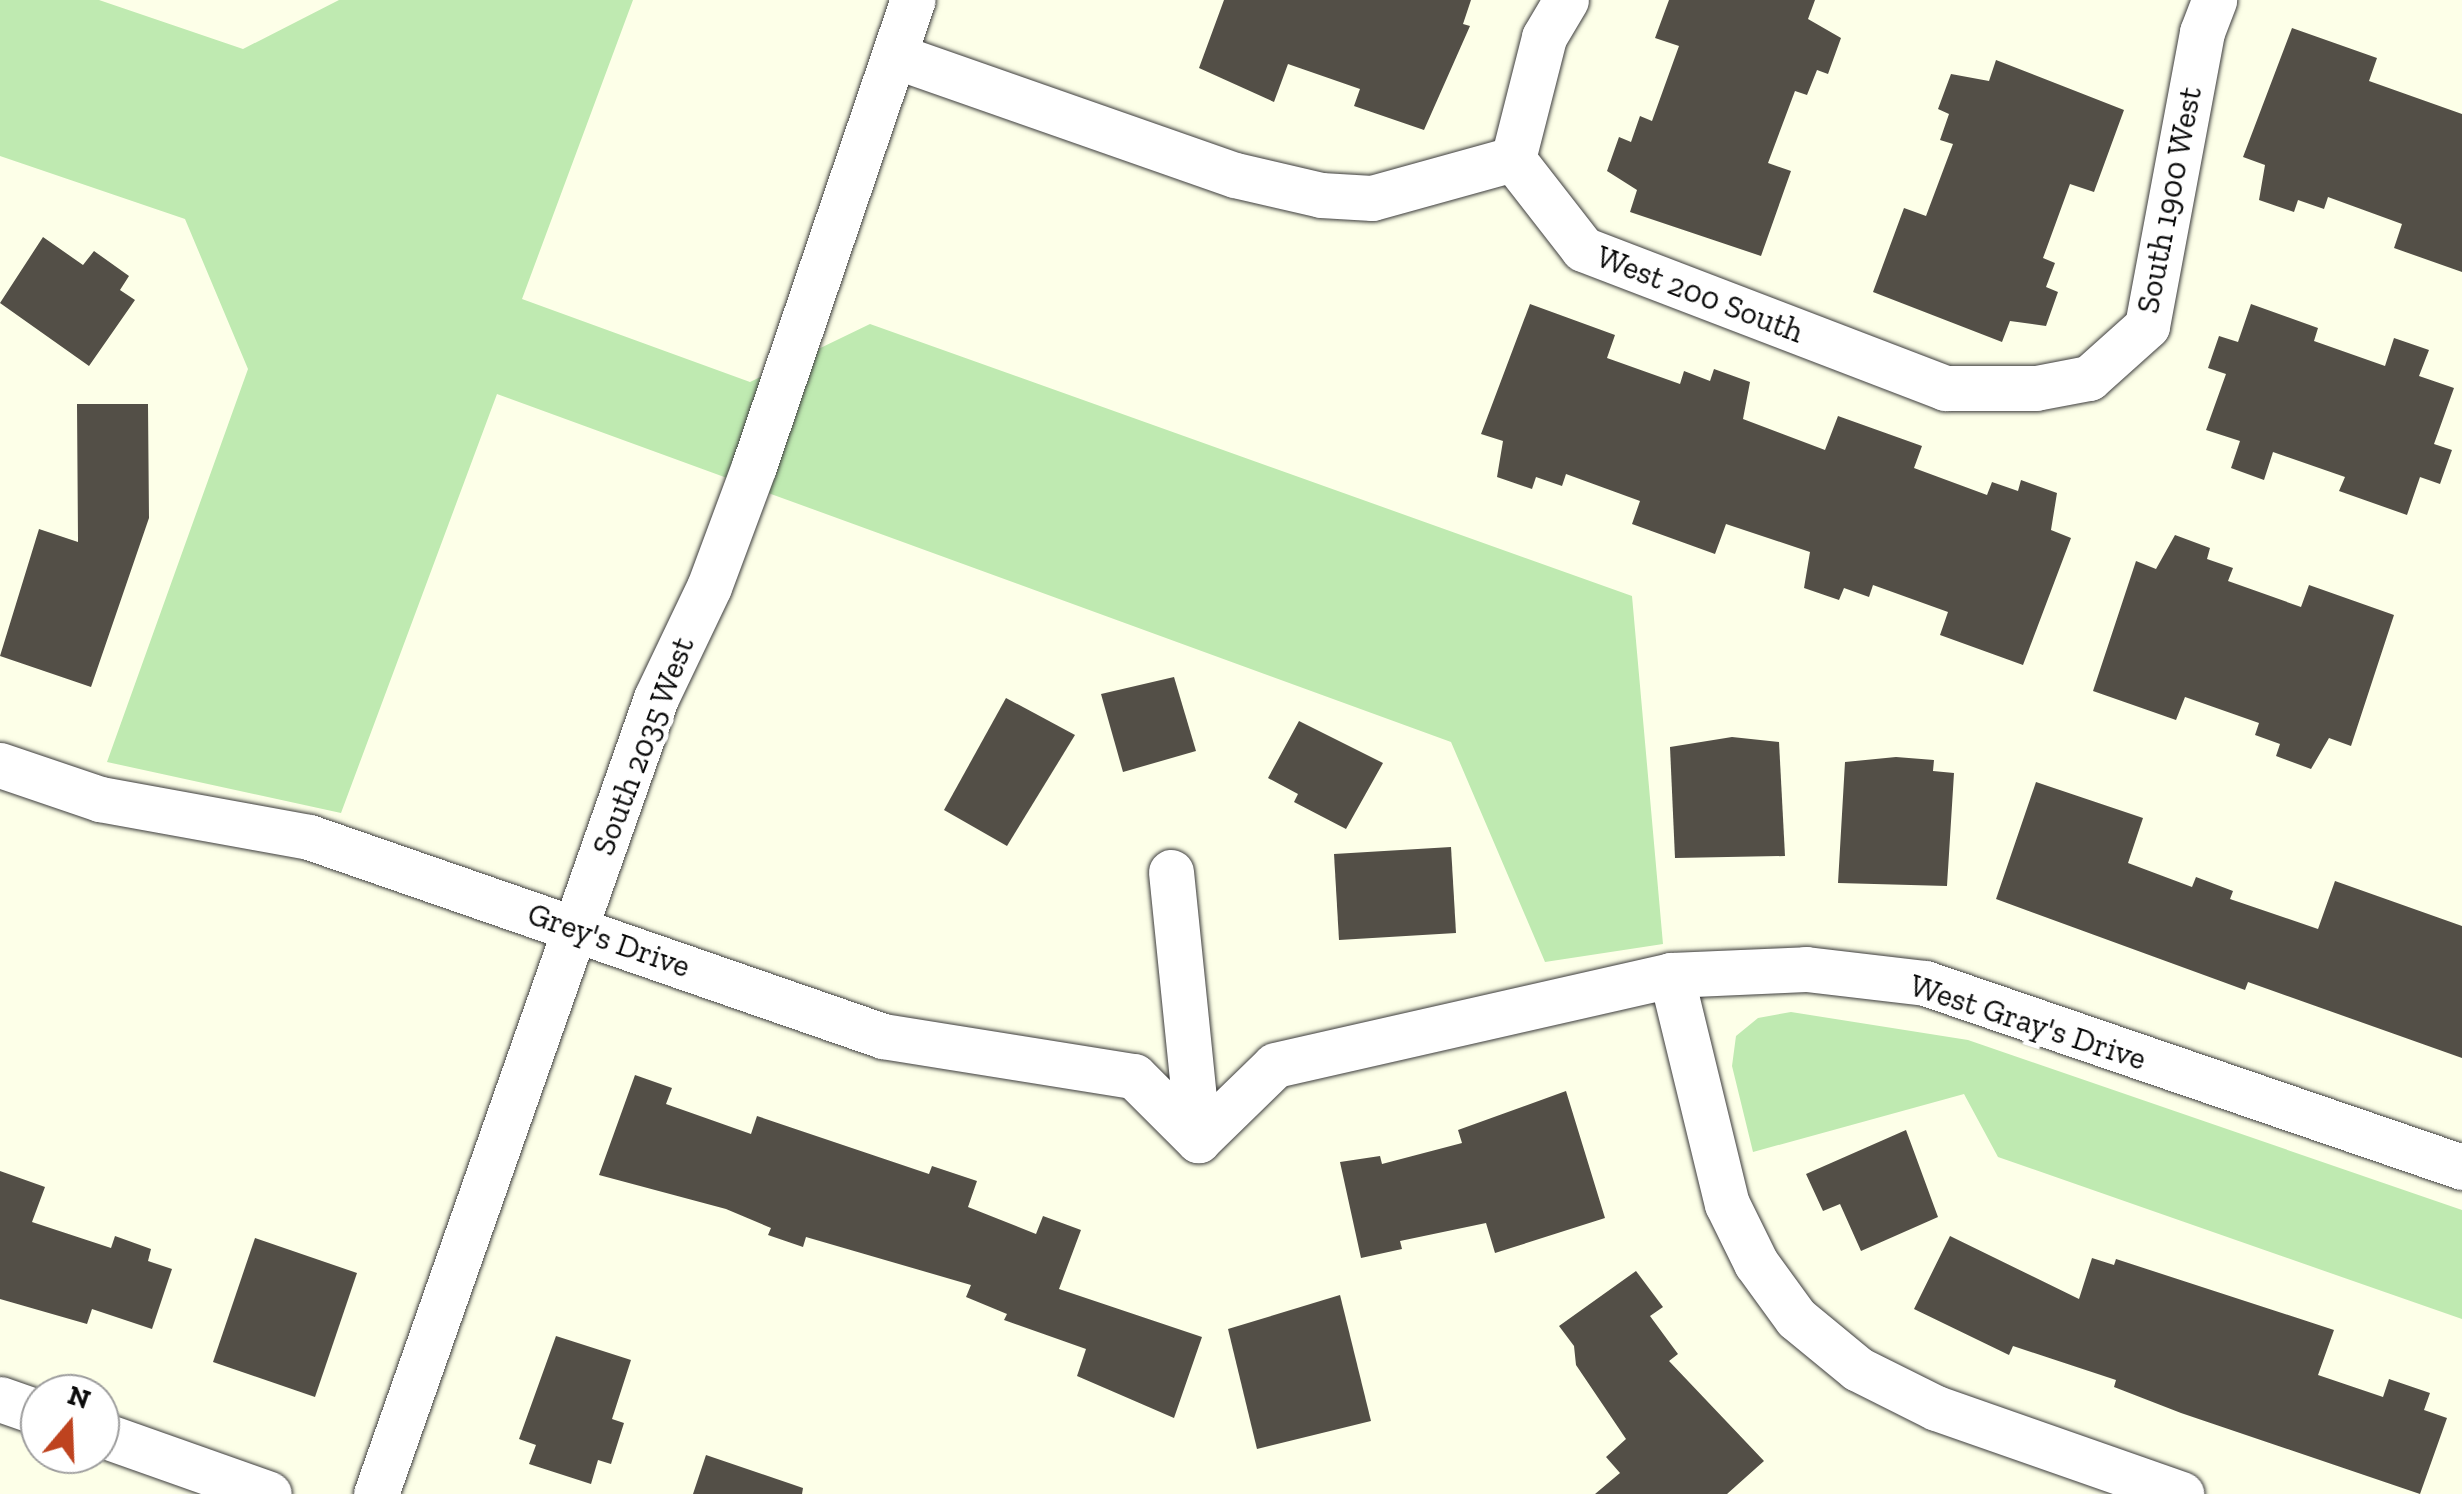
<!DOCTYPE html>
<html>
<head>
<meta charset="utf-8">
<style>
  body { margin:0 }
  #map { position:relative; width:2462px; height:1494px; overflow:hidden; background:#fdffe8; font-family:"Zilla Slab",serif }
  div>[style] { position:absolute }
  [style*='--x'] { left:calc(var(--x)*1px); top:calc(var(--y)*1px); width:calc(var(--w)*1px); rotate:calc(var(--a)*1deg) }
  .green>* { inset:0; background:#bfeab1 }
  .building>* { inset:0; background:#534f47 }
  .roads { filter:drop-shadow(0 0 2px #3d3d3d) drop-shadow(0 0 2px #3d3d3d) }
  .minor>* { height:45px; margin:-22.5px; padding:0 22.5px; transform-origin:22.5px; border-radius:22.5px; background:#fff }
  span { translate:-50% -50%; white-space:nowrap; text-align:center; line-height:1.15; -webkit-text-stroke:10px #fff; paint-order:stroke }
  .street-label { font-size:32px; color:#0a0a0a }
  .north { position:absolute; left:20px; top:1374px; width:100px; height:100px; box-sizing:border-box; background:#fff; border:2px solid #9d9d9d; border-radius:50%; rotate:19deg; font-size:28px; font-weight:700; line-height:40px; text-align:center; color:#0a0a0a }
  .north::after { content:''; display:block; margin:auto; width:35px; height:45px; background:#be431f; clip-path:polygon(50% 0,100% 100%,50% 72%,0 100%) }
</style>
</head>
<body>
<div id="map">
  <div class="green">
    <i style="clip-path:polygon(0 0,99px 0,243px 49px,339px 0,633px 0,522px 299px,750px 382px,870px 324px,1632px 596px,1663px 944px,1545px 962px,1451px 742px,497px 394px,341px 813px,107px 762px,248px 369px,185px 219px,0 156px)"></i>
    <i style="clip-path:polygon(1791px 1012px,1968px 1040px,2462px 1210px,2462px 1319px,1998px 1157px,1964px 1094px,1753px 1152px,1732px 1066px,1736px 1036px,1758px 1018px)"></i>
  </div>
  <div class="building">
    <i style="clip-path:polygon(1224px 0,1471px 0,1463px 24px,1470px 26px,1424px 130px,1354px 106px,1360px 89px,1288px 64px,1274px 102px,1199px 68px)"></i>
    <i style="clip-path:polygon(1669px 0,1815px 0,1808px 19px,1841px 38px,1828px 74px,1817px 70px,1807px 95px,1795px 91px,1768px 163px,1791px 171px,1761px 256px,1630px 212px,1637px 190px,1607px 171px,1619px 137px,1631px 142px,1640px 116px,1652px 121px,1679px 46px,1655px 38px)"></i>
    <i style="clip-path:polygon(2292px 28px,2377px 58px,2369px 81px,2462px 114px,2462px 272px,2394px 248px,2402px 224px,2328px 197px,2324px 209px,2298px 200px,2294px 212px,2259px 200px,2265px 165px,2243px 157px)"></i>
    <i style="clip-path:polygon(1996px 60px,2124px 110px,2094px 192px,2070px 184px,2043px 258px,2055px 263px,2046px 287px,2058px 292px,2046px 326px,2010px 321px,2002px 342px,1873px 292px,1904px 208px,1926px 216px,1953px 144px,1940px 140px,1949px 114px,1938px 109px,1951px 74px,1989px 81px)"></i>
    <i style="clip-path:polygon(43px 237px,83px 265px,94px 251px,129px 276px,120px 290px,135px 300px,89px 366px,0 303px)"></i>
    <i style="clip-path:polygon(1530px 304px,1615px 335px,1607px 358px,1680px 384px,1684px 371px,1710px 381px,1714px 369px,1750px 382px,1743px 419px,1825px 450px,1838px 416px,1922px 446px,1914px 468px,1987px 495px,1992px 482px,2018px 491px,2021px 480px,2057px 493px,2051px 530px,2071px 538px,2023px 665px,1940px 635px,1948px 612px,1873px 585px,1869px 597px,1844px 588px,1839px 600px,1804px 588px,1810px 552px,1726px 524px,1715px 554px,1632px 524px,1640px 501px,1566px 474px,1562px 486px,1536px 477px,1532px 489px,1497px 477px,1503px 441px,1481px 434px)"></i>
    <i style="clip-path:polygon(2251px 304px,2318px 328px,2314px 341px,2385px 366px,2394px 338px,2429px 350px,2419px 376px,2454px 388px,2434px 444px,2452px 450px,2440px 484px,2420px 477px,2407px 515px,2339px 491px,2345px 477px,2273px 452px,2264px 480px,2231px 468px,2240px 441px,2206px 430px,2226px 374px,2208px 368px,2219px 336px,2238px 342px)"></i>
    <i style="clip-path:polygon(77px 404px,148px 404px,149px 518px,91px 687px,0 656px,39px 529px,78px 542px)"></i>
    <i style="clip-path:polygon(2175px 535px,2210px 548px,2207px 559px,2233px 568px,2228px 581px,2301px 607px,2309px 585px,2394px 615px,2351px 746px,2329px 738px,2311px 769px,2276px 756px,2280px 744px,2255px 735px,2259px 723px,2185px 697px,2176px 720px,2093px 691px,2136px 561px,2156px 569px)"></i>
    <i style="clip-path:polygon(1174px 677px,1196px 751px,1123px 772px,1101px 694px)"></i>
    <i style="clip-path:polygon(1006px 698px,1075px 735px,1007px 846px,944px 810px)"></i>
    <i style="clip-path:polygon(1299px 721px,1383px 763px,1346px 829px,1294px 802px,1298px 794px,1268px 778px)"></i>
    <i style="clip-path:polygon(1732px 737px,1779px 742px,1785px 856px,1675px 858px,1670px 747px)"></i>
    <i style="clip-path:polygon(1896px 757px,1934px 760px,1933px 771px,1954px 773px,1947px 886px,1838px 883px,1845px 762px)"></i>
    <i style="clip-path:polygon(2036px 782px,2143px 818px,2128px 863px,2192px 887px,2196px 877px,2233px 891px,2230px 899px,2318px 929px,2335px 881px,2462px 926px,2462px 1058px,2248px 982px,2245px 990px,1996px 899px)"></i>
    <i style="clip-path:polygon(1451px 847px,1456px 933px,1339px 940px,1334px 854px)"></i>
    <i style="clip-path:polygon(635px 1075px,672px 1088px,666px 1104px,751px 1134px,757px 1116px,929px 1174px,932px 1166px,977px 1181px,968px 1207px,1036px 1234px,1043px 1216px,1081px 1230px,1059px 1289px,1202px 1337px,1174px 1418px,1077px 1376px,1086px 1349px,1004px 1320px,1007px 1314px,966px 1297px,971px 1285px,806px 1237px,803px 1247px,768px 1235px,771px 1228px,726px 1209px,599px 1175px)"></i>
    <i style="clip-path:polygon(1566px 1091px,1605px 1218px,1495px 1253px,1486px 1223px,1400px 1241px,1402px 1249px,1361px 1258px,1340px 1162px,1380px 1156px,1382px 1164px,1462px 1143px,1458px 1130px)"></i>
    <i style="clip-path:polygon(1906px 1130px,1938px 1217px,1861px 1251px,1840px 1204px,1823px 1211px,1806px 1174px)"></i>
    <i style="clip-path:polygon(0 1171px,45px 1187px,32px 1222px,111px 1248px,115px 1236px,151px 1249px,148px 1261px,172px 1269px,152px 1329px,92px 1309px,87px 1324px,0 1299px)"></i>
    <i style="clip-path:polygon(1950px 1236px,2079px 1299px,2092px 1258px,2114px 1265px,2116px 1259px,2334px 1330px,2318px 1375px,2383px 1397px,2389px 1379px,2430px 1393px,2424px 1410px,2447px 1418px,2420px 1494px,2181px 1413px,2114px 1387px,2116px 1380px,2013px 1346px,2009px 1355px,1914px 1309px)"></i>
    <i style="clip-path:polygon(255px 1238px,357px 1273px,315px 1397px,213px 1362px)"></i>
    <i style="clip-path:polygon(1636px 1271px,1663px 1307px,1650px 1316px,1678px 1354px,1669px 1361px,1764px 1461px,1727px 1494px,1595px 1494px,1620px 1473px,1606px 1457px,1626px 1439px,1576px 1365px,1574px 1346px,1559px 1326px)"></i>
    <i style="clip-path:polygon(1340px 1295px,1371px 1421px,1257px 1449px,1228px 1329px)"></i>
    <i style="clip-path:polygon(556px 1336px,631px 1360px,612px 1419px,624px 1423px,611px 1464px,598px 1460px,591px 1484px,529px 1464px,536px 1445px,519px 1439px)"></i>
    <i style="clip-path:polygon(706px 1455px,803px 1488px,802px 1494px,693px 1494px)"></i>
  </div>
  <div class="roads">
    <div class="minor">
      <i style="--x:895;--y:56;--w:360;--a:19.3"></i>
      <i style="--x:1235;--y:175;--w:88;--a:13.1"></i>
      <i style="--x:1321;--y:195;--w:51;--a:3.4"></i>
      <i style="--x:1372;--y:198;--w:146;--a:-15.5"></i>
      <i style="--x:1513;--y:159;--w:114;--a:52.1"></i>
      <i style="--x:1583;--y:249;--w:388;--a:21"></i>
      <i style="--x:1945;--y:388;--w:91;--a:0"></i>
      <i style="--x:2036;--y:388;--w:54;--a:-10.7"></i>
      <i style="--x:2089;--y:378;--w:78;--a:-41.9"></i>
      <i style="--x:2147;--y:326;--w:299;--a:-79.4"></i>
      <i style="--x:2202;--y:32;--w:34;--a:-69"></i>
      <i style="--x:1513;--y:159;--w:126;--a:-75.7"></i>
      <i style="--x:1544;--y:37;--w:43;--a:-59.3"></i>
      <i style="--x:0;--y:765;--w:106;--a:18.8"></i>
      <i style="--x:100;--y:799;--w:212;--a:10.3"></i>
      <i style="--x:309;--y:837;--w:608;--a:19.12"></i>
      <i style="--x:883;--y:1036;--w:254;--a:9.1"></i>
      <i style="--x:1134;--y:1076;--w:91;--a:45"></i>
      <i style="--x:1171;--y:872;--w:269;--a:84.2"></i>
      <i style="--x:1671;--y:975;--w:236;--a:76.3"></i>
      <i style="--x:1727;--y:1204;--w:66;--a:63.8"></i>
      <i style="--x:1756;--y:1263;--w:68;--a:54"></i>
      <i style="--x:1796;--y:1318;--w:80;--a:39.4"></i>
      <i style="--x:1858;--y:1369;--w:87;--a:26.6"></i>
      <i style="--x:1936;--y:1408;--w:260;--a:19.3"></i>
      <i style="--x:1198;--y:1140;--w:107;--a:-44.2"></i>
      <i style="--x:1275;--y:1065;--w:406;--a:-12.8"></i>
      <i style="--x:1671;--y:975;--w:135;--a:-2.5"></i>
      <i style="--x:1806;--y:969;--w:120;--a:6.7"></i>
      <i style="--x:1925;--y:983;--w:568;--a:18.91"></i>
      <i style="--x:0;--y:1399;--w:42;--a:19.3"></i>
      <i style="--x:100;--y:1434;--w:179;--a:19.5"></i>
      <i style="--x:376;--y:1494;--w:844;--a:-70.62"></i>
      <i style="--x:656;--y:698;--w:123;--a:-64.5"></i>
      <i style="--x:709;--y:587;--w:129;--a:-69.6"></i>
      <i style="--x:754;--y:466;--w:492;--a:-71.2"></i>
    </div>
  </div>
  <div class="street-label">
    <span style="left:2169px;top:200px;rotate:-79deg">South 1900 West</span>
    <span style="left:1700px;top:294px;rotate:21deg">West 200 South</span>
    <span style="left:643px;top:746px;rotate:-69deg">South 2035 West</span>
    <span style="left:609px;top:940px;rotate:19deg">Grey's Drive</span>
    <span style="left:2028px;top:1022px;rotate:18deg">West Gray's Drive</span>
  </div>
  <div class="north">N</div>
</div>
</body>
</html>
